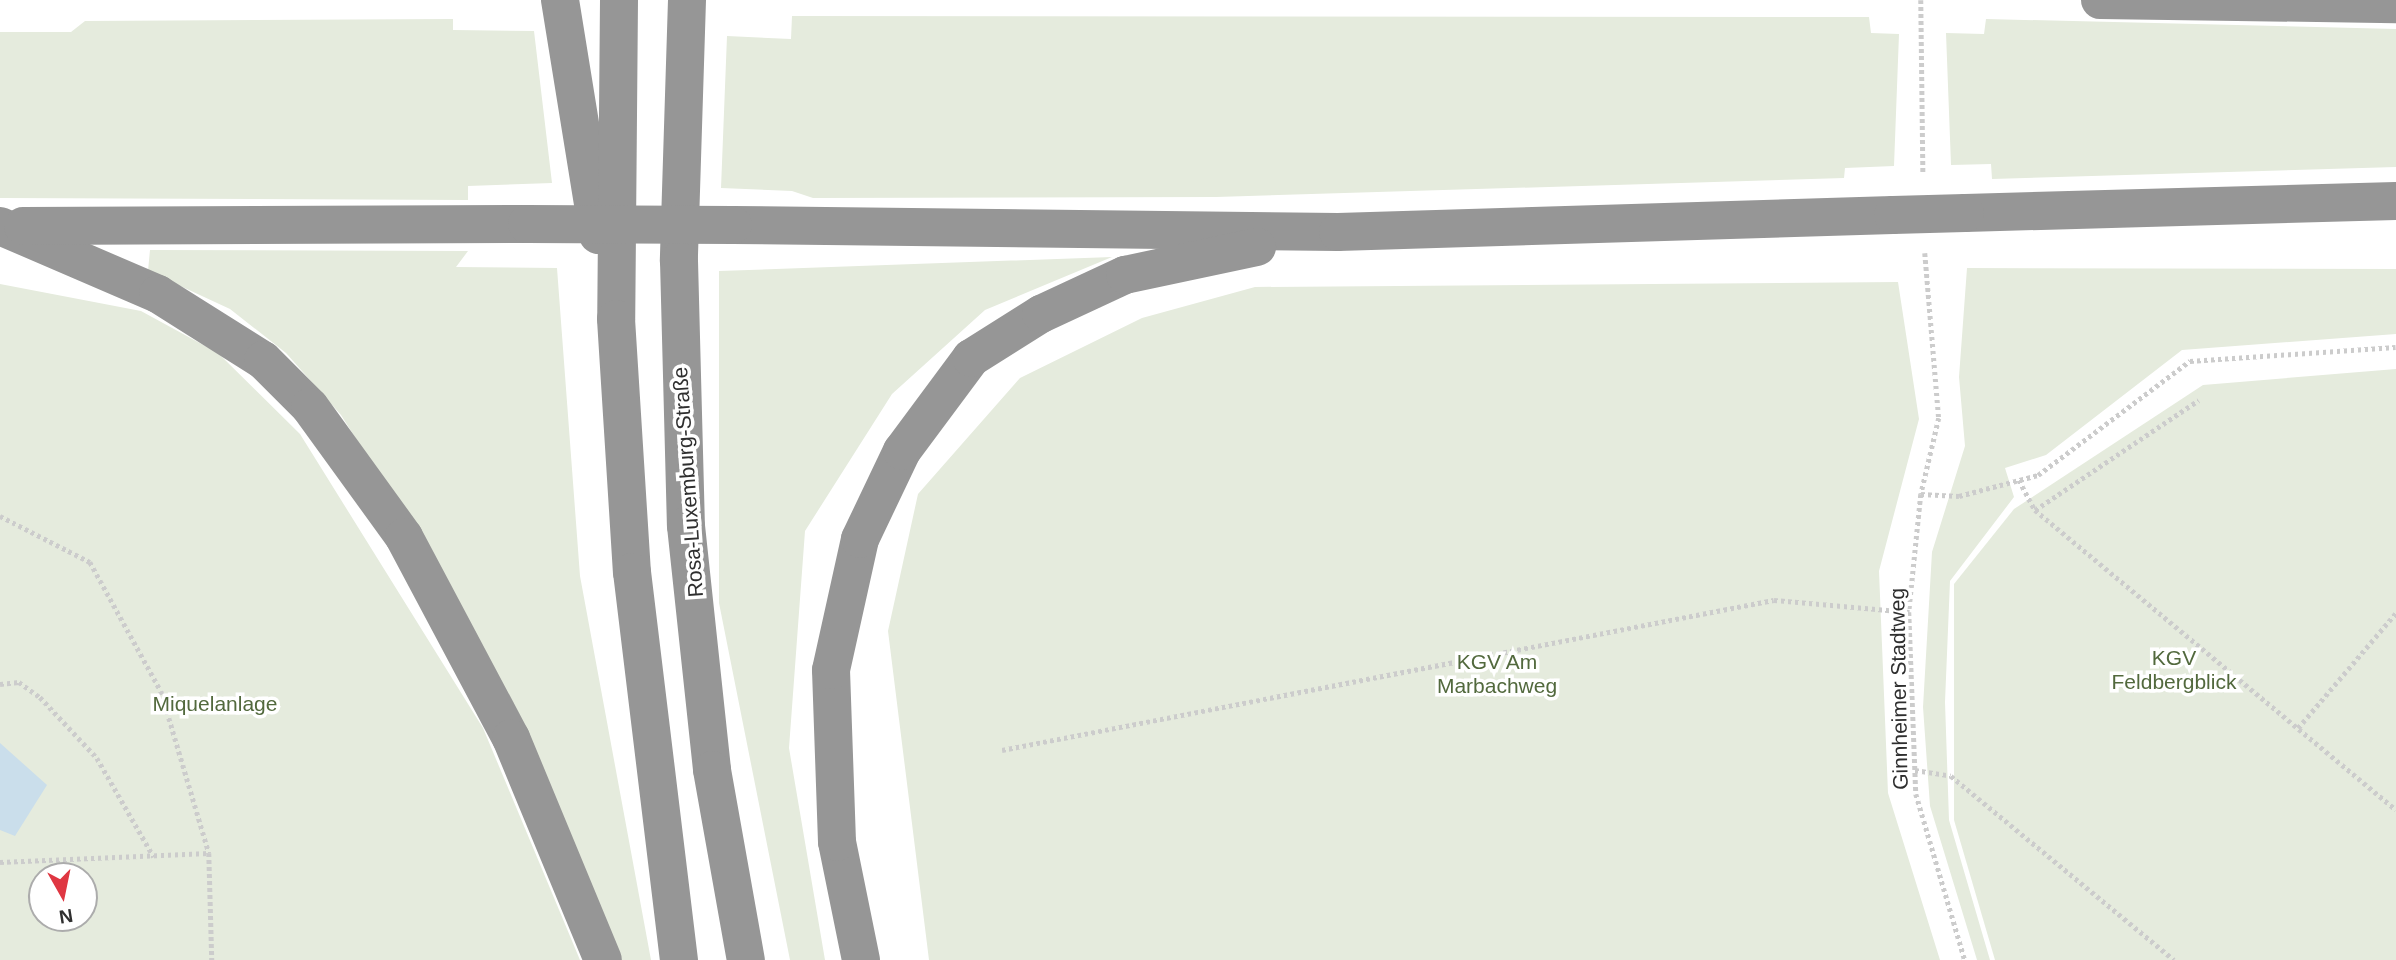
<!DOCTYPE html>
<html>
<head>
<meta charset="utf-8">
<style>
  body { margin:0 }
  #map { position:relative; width:2396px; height:960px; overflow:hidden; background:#fff; font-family:Arial,sans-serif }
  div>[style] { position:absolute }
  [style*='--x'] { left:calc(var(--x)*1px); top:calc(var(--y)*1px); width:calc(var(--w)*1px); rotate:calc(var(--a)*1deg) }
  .green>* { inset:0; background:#e5ebdd }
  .water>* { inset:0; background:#cadeeb }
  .path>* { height:4.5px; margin-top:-2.25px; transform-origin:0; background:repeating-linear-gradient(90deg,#ccc 0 3.5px,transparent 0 7px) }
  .highway>* { height:38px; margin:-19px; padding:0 19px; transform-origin:19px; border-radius:19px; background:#969696 }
  .highway-bridge>* { height:38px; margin:-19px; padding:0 19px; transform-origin:19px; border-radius:19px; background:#969696 }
  span { translate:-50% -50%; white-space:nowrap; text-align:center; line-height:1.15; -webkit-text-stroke:7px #fff; paint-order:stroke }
  .street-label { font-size:21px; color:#2f2f2f }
  .park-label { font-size:21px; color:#52693d }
  .north { position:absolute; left:28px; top:862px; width:70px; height:70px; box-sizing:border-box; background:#fff; border:2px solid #acacac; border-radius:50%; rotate:171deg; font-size:19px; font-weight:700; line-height:28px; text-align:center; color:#2f2f2f }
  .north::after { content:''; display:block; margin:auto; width:24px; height:32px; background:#df3742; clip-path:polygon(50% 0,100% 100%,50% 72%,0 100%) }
</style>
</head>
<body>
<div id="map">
  <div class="green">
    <i style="clip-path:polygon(792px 16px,1869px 17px,1871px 33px,1899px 34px,1894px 166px,1845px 168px,1844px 178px,1216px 197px,813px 198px,792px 191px,721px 188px,727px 36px,791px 39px)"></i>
    <i style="clip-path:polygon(453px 19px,453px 30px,534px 31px,552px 183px,468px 186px,468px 200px,0 198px,0 32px,71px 32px,85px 21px)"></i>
    <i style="clip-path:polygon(1986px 19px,2396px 29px,2396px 167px,1992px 179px,1991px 164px,1951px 165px,1946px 33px,1984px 34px)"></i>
    <i style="clip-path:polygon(150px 250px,468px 251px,456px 267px,557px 268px,580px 576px,651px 960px,614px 960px,427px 551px,341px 415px,286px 353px,230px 309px,148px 271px)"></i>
    <i style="clip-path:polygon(1112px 257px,985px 310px,892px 394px,805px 531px,789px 748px,825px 960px,790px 960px,719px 603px,719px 271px)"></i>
    <i style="clip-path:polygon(1967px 268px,2396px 269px,2396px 334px,2182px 350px,2046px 455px,2005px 468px,2014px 497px,1950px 581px,1945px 702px,1949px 820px,1990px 960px,1977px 960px,1930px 806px,1923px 707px,1932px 552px,1965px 446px,1959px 377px)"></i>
    <i style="clip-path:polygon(1898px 282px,1919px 419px,1879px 571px,1888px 793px,1940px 960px,929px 960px,888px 631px,918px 494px,1020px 378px,1142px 318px,1255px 287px)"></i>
    <i style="clip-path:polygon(evenodd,0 284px,141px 311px,218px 353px,300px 434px,483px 728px,580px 960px,0 960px,0 284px,42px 876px,84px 876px,84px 918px,42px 918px,42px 876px)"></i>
    <i style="clip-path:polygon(2396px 369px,2396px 960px,1995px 960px,1954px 820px,1954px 584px,2014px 509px,2203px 385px)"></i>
  </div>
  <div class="water">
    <i style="clip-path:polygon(0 743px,47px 785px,15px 836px,0 830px)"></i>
  </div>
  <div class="path">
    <i style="--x:1921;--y:0;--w:174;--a:89.3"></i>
    <i style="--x:1925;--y:253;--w:166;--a:85.2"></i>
    <i style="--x:1939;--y:418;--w:78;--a:103.3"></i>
    <i style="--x:1921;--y:494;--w:119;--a:95.8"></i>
    <i style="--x:1909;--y:612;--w:182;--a:87.8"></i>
    <i style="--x:1916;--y:794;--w:173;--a:73.6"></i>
    <i style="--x:2019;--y:480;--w:34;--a:62"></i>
    <i style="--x:2035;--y:510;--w:469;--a:39.7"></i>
    <i style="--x:1921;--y:494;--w:38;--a:3"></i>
    <i style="--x:1959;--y:496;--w:82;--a:-14.9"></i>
    <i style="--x:2038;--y:475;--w:190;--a:-36.9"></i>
    <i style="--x:2190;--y:361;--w:206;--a:-3.9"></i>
    <i style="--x:2035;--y:510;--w:197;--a:-33.9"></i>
    <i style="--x:0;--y:516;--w:101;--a:27.1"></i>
    <i style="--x:90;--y:562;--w:147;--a:61.2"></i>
    <i style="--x:161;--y:691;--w:169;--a:73.5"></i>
    <i style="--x:209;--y:853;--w:107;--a:88.4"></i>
    <i style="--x:0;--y:684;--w:19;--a:-6"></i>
    <i style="--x:19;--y:682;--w:26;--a:36"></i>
    <i style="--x:40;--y:697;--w:83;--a:46.9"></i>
    <i style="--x:97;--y:758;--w:114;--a:60.1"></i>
    <i style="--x:2298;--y:728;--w:151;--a:-49.6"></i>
    <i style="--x:1002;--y:750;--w:786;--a:-11"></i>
    <i style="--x:1774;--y:600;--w:136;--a:5.1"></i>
    <i style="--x:1915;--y:770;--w:36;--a:9"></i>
    <i style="--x:1951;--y:776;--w:289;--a:39.5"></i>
    <i style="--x:0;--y:862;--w:209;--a:-2.5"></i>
  </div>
  <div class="highway">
    <i style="--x:560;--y:0;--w:238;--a:80.8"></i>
    <i style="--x:619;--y:0;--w:319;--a:90.5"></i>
    <i style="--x:616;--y:319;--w:254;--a:86.4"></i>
    <i style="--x:632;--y:572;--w:391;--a:83.1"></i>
    <i style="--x:687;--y:0;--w:261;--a:91.8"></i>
    <i style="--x:679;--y:261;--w:265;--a:88.5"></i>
    <i style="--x:686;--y:526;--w:245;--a:83.9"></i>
    <i style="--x:712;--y:770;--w:193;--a:79.9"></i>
    <i style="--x:2100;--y:0;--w:296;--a:0.8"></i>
    <i style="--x:1965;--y:213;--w:431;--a:-1.6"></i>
    <i style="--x:733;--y:225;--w:605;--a:0.66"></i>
    <i style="--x:1338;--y:232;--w:555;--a:-1.75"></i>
    <i style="--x:0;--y:226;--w:172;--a:23.3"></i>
    <i style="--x:158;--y:294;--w:124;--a:32.2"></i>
    <i style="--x:263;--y:360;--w:66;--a:45"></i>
    <i style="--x:310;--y:407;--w:160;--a:54.1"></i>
    <i style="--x:404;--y:537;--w:228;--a:62"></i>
    <i style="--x:511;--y:738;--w:240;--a:67.5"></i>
    <i style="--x:23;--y:226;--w:504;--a:-0.23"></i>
    <i style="--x:861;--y:960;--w:120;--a:-101.5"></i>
    <i style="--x:837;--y:842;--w:172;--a:-92"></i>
    <i style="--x:831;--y:670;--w:134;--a:-77.5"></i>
    <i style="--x:860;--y:539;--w:98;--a:-64.5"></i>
    <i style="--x:902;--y:451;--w:116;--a:-53.4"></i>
    <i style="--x:971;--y:358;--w:83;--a:-32.2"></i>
    <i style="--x:1041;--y:314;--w:93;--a:-24.9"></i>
    <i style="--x:1125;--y:275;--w:135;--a:-12"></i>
  </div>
  <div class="highway-bridge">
    <i style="--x:1893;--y:215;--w:72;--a:-1.6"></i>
    <i style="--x:527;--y:224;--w:206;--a:0.3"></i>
  </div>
  <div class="street-label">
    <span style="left:688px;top:482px;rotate:-94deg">Rosa-Luxemburg-Straße</span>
    <span style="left:1899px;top:689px;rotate:-91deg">Ginnheimer Stadtweg</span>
  </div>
  <div class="park-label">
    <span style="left:2174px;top:670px">KGV<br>Feldbergblick</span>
    <span style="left:1497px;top:674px">KGV Am<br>Marbachweg</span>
    <span style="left:215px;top:704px">Miquelanlage</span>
  </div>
  <div class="north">N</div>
</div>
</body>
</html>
